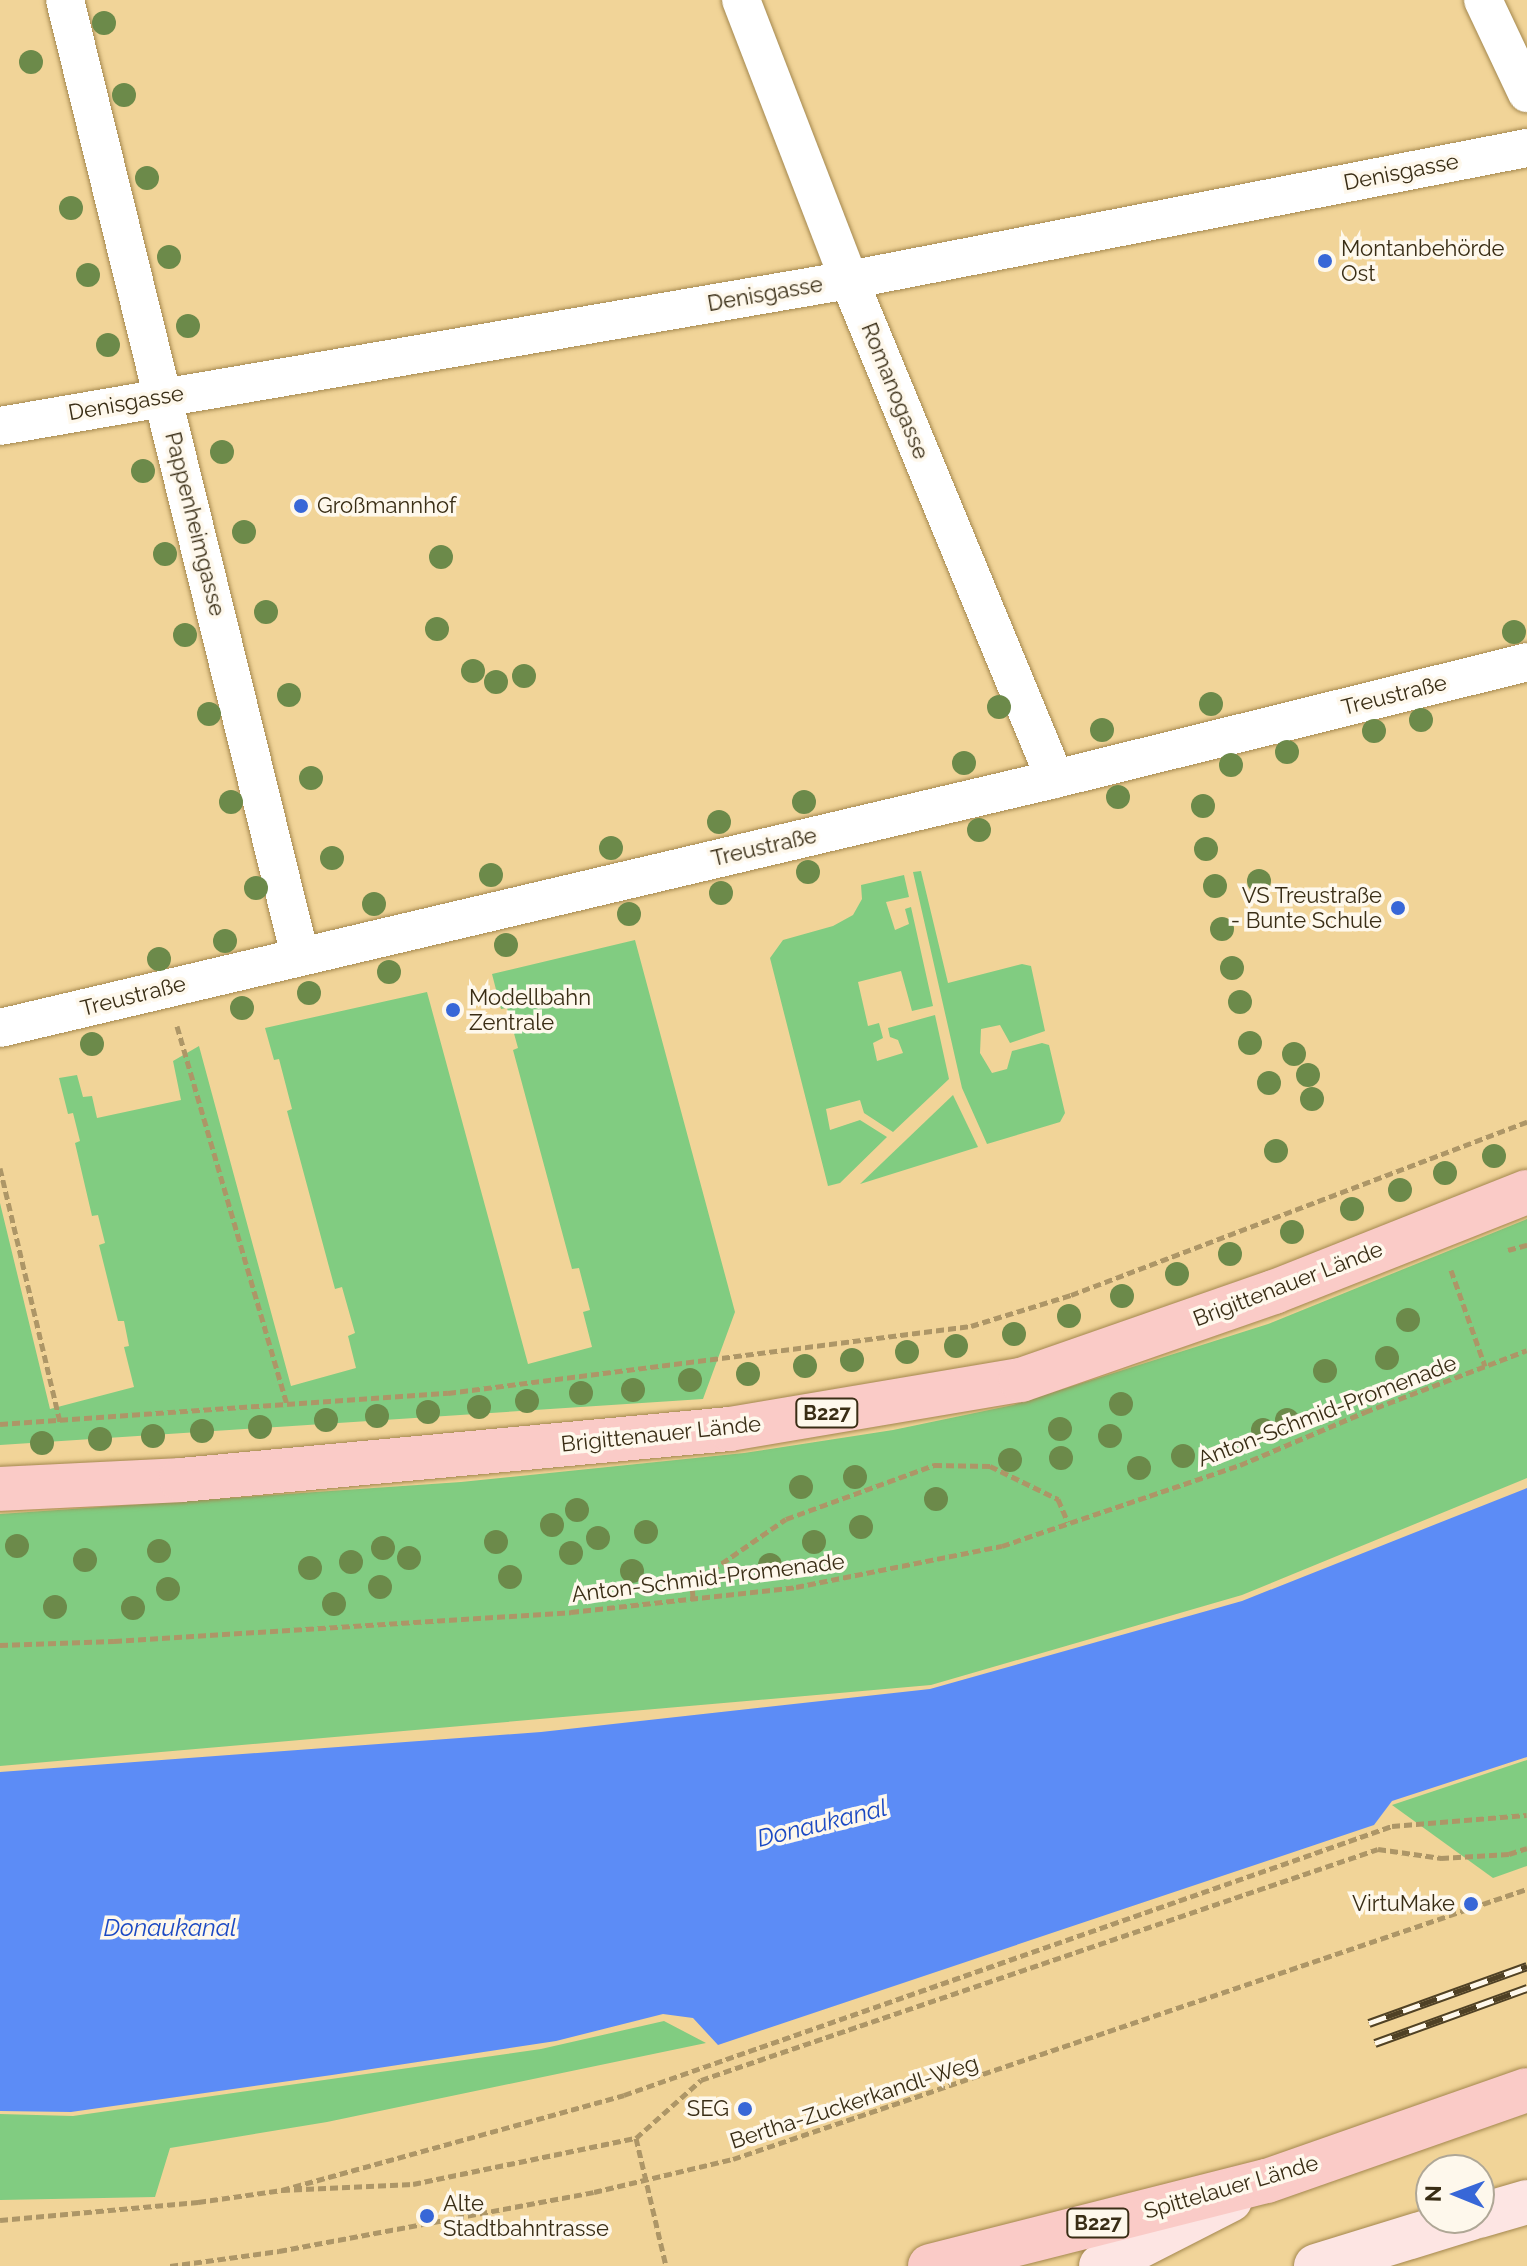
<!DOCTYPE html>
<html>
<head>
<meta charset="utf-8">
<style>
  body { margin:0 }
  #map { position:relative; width:1527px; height:2266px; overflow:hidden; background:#f1d498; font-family:Raleway,sans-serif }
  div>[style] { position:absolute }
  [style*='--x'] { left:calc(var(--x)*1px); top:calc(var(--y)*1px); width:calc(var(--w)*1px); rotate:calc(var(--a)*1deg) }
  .green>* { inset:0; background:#81cc81 }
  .water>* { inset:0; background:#5c8cf6 }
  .path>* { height:5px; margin-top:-2.5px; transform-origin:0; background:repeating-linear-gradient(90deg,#ad9667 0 8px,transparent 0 12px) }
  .roads { filter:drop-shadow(0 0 2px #a3874e) drop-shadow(0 0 2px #a3874e) }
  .street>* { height:38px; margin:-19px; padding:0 19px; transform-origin:19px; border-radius:19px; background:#fff }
  .secondary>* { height:44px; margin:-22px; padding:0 22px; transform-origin:22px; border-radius:22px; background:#fde5e3 }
  .primary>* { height:44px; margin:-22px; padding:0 22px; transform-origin:22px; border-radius:22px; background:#facbc7 }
  .rail>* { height:9px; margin-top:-4.5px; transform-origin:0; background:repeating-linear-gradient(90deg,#fef8ec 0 18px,#4f4125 0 36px); box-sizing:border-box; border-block:2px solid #4f4125 }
  .path-bridge>* { height:5px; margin-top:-2.5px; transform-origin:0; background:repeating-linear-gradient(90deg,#ad9667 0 8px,transparent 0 12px) }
  .trees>* { width:24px; height:24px; margin:-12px; border-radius:50%; background:#6c8a4a }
  .dots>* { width:22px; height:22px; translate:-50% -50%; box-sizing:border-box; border:4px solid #fef8ec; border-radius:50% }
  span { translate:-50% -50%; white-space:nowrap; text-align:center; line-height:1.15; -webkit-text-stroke:7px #fef8ec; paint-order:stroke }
  .shield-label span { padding:2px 6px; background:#fef8ec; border:2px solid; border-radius:6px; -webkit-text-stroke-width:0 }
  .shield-label { font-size:20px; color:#392d15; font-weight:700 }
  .street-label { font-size:22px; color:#392d15 }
  .poi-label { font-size:22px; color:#392d15 }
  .left { translate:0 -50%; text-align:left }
  .right { translate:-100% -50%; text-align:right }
  .water-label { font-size:24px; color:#1b49c3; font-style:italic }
  .north { position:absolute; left:1415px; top:2154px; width:80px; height:80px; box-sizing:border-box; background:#fef8ec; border:2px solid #afa796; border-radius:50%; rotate:271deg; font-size:22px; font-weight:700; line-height:32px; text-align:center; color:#392d15 }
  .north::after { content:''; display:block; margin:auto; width:28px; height:36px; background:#3867d7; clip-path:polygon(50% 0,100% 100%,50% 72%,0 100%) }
</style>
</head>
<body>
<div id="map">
  <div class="green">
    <i style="clip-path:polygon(921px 871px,948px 983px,1022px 964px,1031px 966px,1045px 1031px,1010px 1043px,1000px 1025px,981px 1029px,980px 1053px,992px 1073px,1007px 1069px,1012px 1051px,1042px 1043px,1049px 1045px,1065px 1113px,1060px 1122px,987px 1144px,962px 1088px,913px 872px)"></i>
    <i style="clip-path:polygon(904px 875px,909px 897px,886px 902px,895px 930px,909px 924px,905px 909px,911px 907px,933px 1006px,912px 1011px,901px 971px,858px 982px,868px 1026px,879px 1023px,883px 1038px,873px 1043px,877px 1061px,903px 1053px,898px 1040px,890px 1037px,888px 1028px,935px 1015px,949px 1079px,893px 1132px,864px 1113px,860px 1100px,826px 1109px,830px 1130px,860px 1120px,887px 1137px,840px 1183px,828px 1186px,770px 958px,783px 940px,833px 926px,853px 915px,862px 899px,861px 885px)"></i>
    <i style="clip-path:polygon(635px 940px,735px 1312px,703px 1399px,0 1445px,0 1203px,50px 1409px,134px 1387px,124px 1347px,129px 1346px,124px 1321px,118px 1321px,99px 1245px,105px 1243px,98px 1215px,92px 1216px,75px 1143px,80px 1141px,73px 1113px,68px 1114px,59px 1078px,77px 1075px,83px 1097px,92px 1096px,97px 1118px,181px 1100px,173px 1061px,199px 1046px,291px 1386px,356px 1368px,348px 1336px,355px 1333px,342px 1287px,335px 1289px,287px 1111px,292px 1109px,279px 1059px,274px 1060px,265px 1028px,427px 992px,528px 1364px,592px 1347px,583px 1312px,590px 1310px,579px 1268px,572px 1269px,513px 1050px,518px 1048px,507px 1008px,501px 1009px,492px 974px)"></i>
    <i style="clip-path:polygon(953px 1095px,978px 1147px,860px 1184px)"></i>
    <i style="clip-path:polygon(1527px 1219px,1527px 1478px,1242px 1595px,931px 1685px,0 1766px,0 1514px,461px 1482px,744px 1453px,893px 1430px,1013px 1405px,1268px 1324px)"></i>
    <i style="clip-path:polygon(1527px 1760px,1527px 1866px,1493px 1878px,1392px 1805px)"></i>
    <i style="clip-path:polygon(664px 2021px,706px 2043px,327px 2122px,170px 2148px,155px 2197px,0 2200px,0 2114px,73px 2116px,541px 2049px)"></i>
  </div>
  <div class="water">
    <i style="clip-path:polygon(1527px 1488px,1527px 1757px,1392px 1801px,1374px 1825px,718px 2045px,693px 2018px,663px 2014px,556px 2041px,332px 2075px,71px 2112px,0 2111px,0 1772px,541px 1732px,930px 1689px,1242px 1601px)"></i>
  </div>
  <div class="path">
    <i style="--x:177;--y:1026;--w:395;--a:73.8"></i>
    <i style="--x:0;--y:1168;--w:261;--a:76.7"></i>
    <i style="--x:1508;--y:1250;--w:20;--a:-15"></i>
    <i style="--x:1451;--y:1270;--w:102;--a:70.5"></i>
    <i style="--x:0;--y:1424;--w:449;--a:-4"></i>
    <i style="--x:448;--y:1393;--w:527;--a:-7.3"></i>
    <i style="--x:971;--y:1326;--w:105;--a:-17.2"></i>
    <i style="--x:1071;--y:1295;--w:488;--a:-20.8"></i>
    <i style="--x:693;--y:1598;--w:14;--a:-94"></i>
    <i style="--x:692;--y:1584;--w:114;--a:-34.7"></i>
    <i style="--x:786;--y:1519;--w:158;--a:-20"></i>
    <i style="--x:934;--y:1465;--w:56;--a:1"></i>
    <i style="--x:990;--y:1466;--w:76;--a:25.9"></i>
    <i style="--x:1058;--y:1499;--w:25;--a:67"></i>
    <i style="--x:0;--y:1645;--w:114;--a:-2"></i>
    <i style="--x:114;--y:1641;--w:458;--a:-3.6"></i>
    <i style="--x:571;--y:1612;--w:226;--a:-6.3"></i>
    <i style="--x:796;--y:1587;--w:210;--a:-11.3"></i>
    <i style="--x:1002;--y:1546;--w:251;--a:-18.8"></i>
    <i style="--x:1240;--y:1465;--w:136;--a:-23"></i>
    <i style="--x:1365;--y:1412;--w:173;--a:-20.9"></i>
    <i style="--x:636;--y:2138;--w:87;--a:-41.7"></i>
    <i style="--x:701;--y:2080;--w:715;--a:-18.84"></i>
    <i style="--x:1378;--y:1849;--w:64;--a:8.1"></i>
    <i style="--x:1441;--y:1858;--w:68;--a:-3.4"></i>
    <i style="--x:1509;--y:1854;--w:19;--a:-18"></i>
    <i style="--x:282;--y:2190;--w:355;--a:-15.5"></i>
    <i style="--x:624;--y:2095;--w:814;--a:-19.3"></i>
    <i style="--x:1392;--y:1826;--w:135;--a:-4.7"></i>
    <i style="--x:0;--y:2220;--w:199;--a:-5.2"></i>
    <i style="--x:198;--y:2202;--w:85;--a:-8.1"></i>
    <i style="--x:282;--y:2190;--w:131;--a:-2.6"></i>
    <i style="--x:413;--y:2184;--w:228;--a:-11.7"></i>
    <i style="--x:636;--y:2138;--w:131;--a:76.8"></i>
  </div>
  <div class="roads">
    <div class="street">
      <i style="--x:65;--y:0;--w:984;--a:76.19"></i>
      <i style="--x:741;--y:0;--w:300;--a:68.9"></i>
      <i style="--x:849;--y:280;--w:540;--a:67.57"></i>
      <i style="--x:1483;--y:0;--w:103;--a:64.7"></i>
      <i style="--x:0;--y:426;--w:861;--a:-9.76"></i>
      <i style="--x:849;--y:280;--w:691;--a:-11.02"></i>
      <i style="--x:0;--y:1028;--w:1084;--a:-13.28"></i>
      <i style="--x:1055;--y:779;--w:486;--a:-13.9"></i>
    </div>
    <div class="secondary">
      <i style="--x:1479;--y:2216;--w:50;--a:-16.3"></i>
      <i style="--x:1101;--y:2266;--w:145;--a:-27.1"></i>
      <i style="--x:1316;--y:2266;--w:163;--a:-17.1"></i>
    </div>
    <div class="primary">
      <i style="--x:0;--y:1489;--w:181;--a:-2.8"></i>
      <i style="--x:181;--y:1480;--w:551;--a:-5.31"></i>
      <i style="--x:730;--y:1429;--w:295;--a:-9.6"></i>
      <i style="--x:1021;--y:1380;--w:268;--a:-19.2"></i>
      <i style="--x:1274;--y:1292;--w:272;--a:-21.6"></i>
      <i style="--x:930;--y:2266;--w:348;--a:-14.2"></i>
      <i style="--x:1267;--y:2181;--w:275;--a:-19.3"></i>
    </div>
  </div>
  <div class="rail">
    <i style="--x:1369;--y:2023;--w:168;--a:-19.8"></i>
    <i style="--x:1375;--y:2043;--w:162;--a:-19.9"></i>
  </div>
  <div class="path-bridge">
    <i style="--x:170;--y:2266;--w:110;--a:-7.8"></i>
    <i style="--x:279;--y:2251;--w:320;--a:-10.6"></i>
    <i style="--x:594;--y:2192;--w:143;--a:-13.4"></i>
    <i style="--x:733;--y:2159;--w:839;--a:-18.78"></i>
  </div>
  <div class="trees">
    <i style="left:104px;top:23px"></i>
    <i style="left:31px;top:62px"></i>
    <i style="left:124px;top:95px"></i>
    <i style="left:147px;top:178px"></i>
    <i style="left:71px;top:208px"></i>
    <i style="left:169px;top:257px"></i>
    <i style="left:88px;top:275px"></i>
    <i style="left:188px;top:326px"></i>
    <i style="left:108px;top:345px"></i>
    <i style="left:222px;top:452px"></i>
    <i style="left:143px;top:471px"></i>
    <i style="left:244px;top:532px"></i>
    <i style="left:165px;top:554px"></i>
    <i style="left:441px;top:557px"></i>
    <i style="left:266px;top:612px"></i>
    <i style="left:437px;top:629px"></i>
    <i style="left:1514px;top:632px"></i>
    <i style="left:185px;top:635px"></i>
    <i style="left:473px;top:671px"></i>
    <i style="left:524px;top:676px"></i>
    <i style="left:496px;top:682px"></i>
    <i style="left:289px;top:695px"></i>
    <i style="left:1211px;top:704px"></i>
    <i style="left:999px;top:707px"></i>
    <i style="left:209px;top:714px"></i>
    <i style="left:1421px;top:720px"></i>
    <i style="left:1102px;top:730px"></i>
    <i style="left:1374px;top:731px"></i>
    <i style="left:1287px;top:752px"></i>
    <i style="left:964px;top:763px"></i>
    <i style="left:1231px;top:765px"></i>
    <i style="left:311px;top:778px"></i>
    <i style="left:1118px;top:797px"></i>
    <i style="left:231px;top:802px"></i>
    <i style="left:804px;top:802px"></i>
    <i style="left:1203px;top:806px"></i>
    <i style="left:719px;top:822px"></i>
    <i style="left:979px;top:830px"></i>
    <i style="left:611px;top:848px"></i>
    <i style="left:1206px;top:849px"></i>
    <i style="left:332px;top:858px"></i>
    <i style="left:808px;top:872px"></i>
    <i style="left:491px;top:875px"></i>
    <i style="left:1259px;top:881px"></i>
    <i style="left:1215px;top:886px"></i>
    <i style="left:256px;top:888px"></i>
    <i style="left:721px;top:893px"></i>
    <i style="left:374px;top:904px"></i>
    <i style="left:629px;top:914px"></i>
    <i style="left:1222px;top:929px"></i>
    <i style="left:225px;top:941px"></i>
    <i style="left:506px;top:945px"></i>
    <i style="left:159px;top:959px"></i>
    <i style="left:1232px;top:968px"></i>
    <i style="left:389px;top:972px"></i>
    <i style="left:309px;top:993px"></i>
    <i style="left:1240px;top:1002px"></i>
    <i style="left:242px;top:1008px"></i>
    <i style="left:1250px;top:1043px"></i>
    <i style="left:92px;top:1044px"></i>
    <i style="left:1294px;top:1054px"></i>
    <i style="left:1308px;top:1075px"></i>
    <i style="left:1269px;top:1083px"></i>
    <i style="left:1312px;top:1099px"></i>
    <i style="left:1276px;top:1151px"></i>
    <i style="left:1494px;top:1156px"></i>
    <i style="left:1445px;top:1173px"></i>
    <i style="left:1400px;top:1190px"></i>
    <i style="left:1352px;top:1209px"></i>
    <i style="left:1292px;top:1232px"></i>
    <i style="left:1230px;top:1254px"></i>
    <i style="left:1177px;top:1274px"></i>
    <i style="left:1122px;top:1296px"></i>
    <i style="left:1069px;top:1316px"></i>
    <i style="left:1408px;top:1320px"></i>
    <i style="left:1014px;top:1334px"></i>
    <i style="left:956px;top:1346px"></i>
    <i style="left:907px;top:1352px"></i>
    <i style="left:1387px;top:1358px"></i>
    <i style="left:852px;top:1360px"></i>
    <i style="left:805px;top:1366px"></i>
    <i style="left:1325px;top:1371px"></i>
    <i style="left:748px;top:1374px"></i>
    <i style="left:690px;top:1380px"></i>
    <i style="left:633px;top:1390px"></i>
    <i style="left:581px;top:1393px"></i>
    <i style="left:527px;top:1401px"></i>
    <i style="left:1121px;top:1404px"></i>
    <i style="left:479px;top:1407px"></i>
    <i style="left:428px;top:1412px"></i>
    <i style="left:377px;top:1416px"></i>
    <i style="left:326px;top:1420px"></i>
    <i style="left:1287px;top:1420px"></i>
    <i style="left:260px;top:1427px"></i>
    <i style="left:1060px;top:1429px"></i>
    <i style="left:1263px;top:1430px"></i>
    <i style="left:202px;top:1431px"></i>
    <i style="left:153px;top:1436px"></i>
    <i style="left:1110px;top:1436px"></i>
    <i style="left:100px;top:1439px"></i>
    <i style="left:42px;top:1443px"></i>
    <i style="left:1183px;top:1456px"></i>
    <i style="left:1061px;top:1458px"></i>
    <i style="left:1010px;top:1460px"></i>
    <i style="left:1139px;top:1468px"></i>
    <i style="left:855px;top:1477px"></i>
    <i style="left:801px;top:1487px"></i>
    <i style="left:936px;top:1499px"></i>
    <i style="left:577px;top:1510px"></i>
    <i style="left:552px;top:1525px"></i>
    <i style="left:861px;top:1527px"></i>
    <i style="left:646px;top:1532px"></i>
    <i style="left:598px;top:1538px"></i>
    <i style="left:496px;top:1542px"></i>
    <i style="left:814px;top:1542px"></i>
    <i style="left:17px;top:1546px"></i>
    <i style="left:383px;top:1548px"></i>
    <i style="left:159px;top:1551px"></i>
    <i style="left:571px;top:1553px"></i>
    <i style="left:409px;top:1558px"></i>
    <i style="left:85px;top:1560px"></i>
    <i style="left:351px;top:1562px"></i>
    <i style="left:770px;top:1565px"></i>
    <i style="left:310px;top:1568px"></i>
    <i style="left:632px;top:1571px"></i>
    <i style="left:510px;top:1577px"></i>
    <i style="left:380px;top:1587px"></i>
    <i style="left:168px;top:1589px"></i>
    <i style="left:334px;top:1604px"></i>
    <i style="left:55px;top:1607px"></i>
    <i style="left:133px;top:1608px"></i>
  </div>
  <div class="dots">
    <i style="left:1325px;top:261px;background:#3867d7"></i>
    <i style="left:301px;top:506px;background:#3867d7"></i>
    <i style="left:1398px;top:908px;background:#3867d7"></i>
    <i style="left:453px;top:1010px;background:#3867d7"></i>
    <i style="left:1471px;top:1904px;background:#3867d7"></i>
    <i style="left:745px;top:2109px;background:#3867d7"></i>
    <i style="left:427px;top:2216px;background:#3867d7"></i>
  </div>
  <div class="shield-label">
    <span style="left:827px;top:1413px">B227</span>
    <span style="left:1098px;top:2223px">B227</span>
  </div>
  <div class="street-label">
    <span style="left:1401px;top:172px;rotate:-11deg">Denisgasse</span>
    <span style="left:765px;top:294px;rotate:-10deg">Denisgasse</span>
    <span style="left:895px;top:391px;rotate:68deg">Romanogasse</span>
    <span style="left:126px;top:403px;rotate:-10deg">Denisgasse</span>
    <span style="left:195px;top:524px;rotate:76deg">Pappenheimgasse</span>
    <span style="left:1394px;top:695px;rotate:-14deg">Treustraße</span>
    <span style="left:764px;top:847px;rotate:-13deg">Treustraße</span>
    <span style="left:133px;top:996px;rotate:-14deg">Treustraße</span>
    <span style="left:1288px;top:1284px;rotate:-21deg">Brigittenauer Lände</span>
    <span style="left:1327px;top:1411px;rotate:-21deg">Anton-Schmid-Promenade</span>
    <span style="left:661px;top:1434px;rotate:-6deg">Brigittenauer Lände</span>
    <span style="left:708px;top:1578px;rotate:-7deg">Anton-Schmid-Promenade</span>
    <span style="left:854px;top:2102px;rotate:-18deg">Bertha-Zuckerkandl-Weg</span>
    <span style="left:1231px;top:2187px;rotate:-16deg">Spittelauer Lände</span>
  </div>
  <div class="poi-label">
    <span class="left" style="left:1341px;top:261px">Montanbehörde<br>Ost</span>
    <span class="left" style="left:317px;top:506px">Großmannhof</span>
    <span class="right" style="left:1382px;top:908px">VS Treustraße<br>- Bunte Schule</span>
    <span class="left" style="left:469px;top:1010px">Modellbahn<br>Zentrale</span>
    <span class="right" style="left:1455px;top:1904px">VirtuMake</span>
    <span class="right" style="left:729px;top:2109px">SEG</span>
    <span class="left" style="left:443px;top:2216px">Alte<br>Stadtbahntrasse</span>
  </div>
  <div class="water-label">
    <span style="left:822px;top:1823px;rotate:-14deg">Donaukanal</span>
    <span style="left:170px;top:1928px">Donaukanal</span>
  </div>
  <div class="north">N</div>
</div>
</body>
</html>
